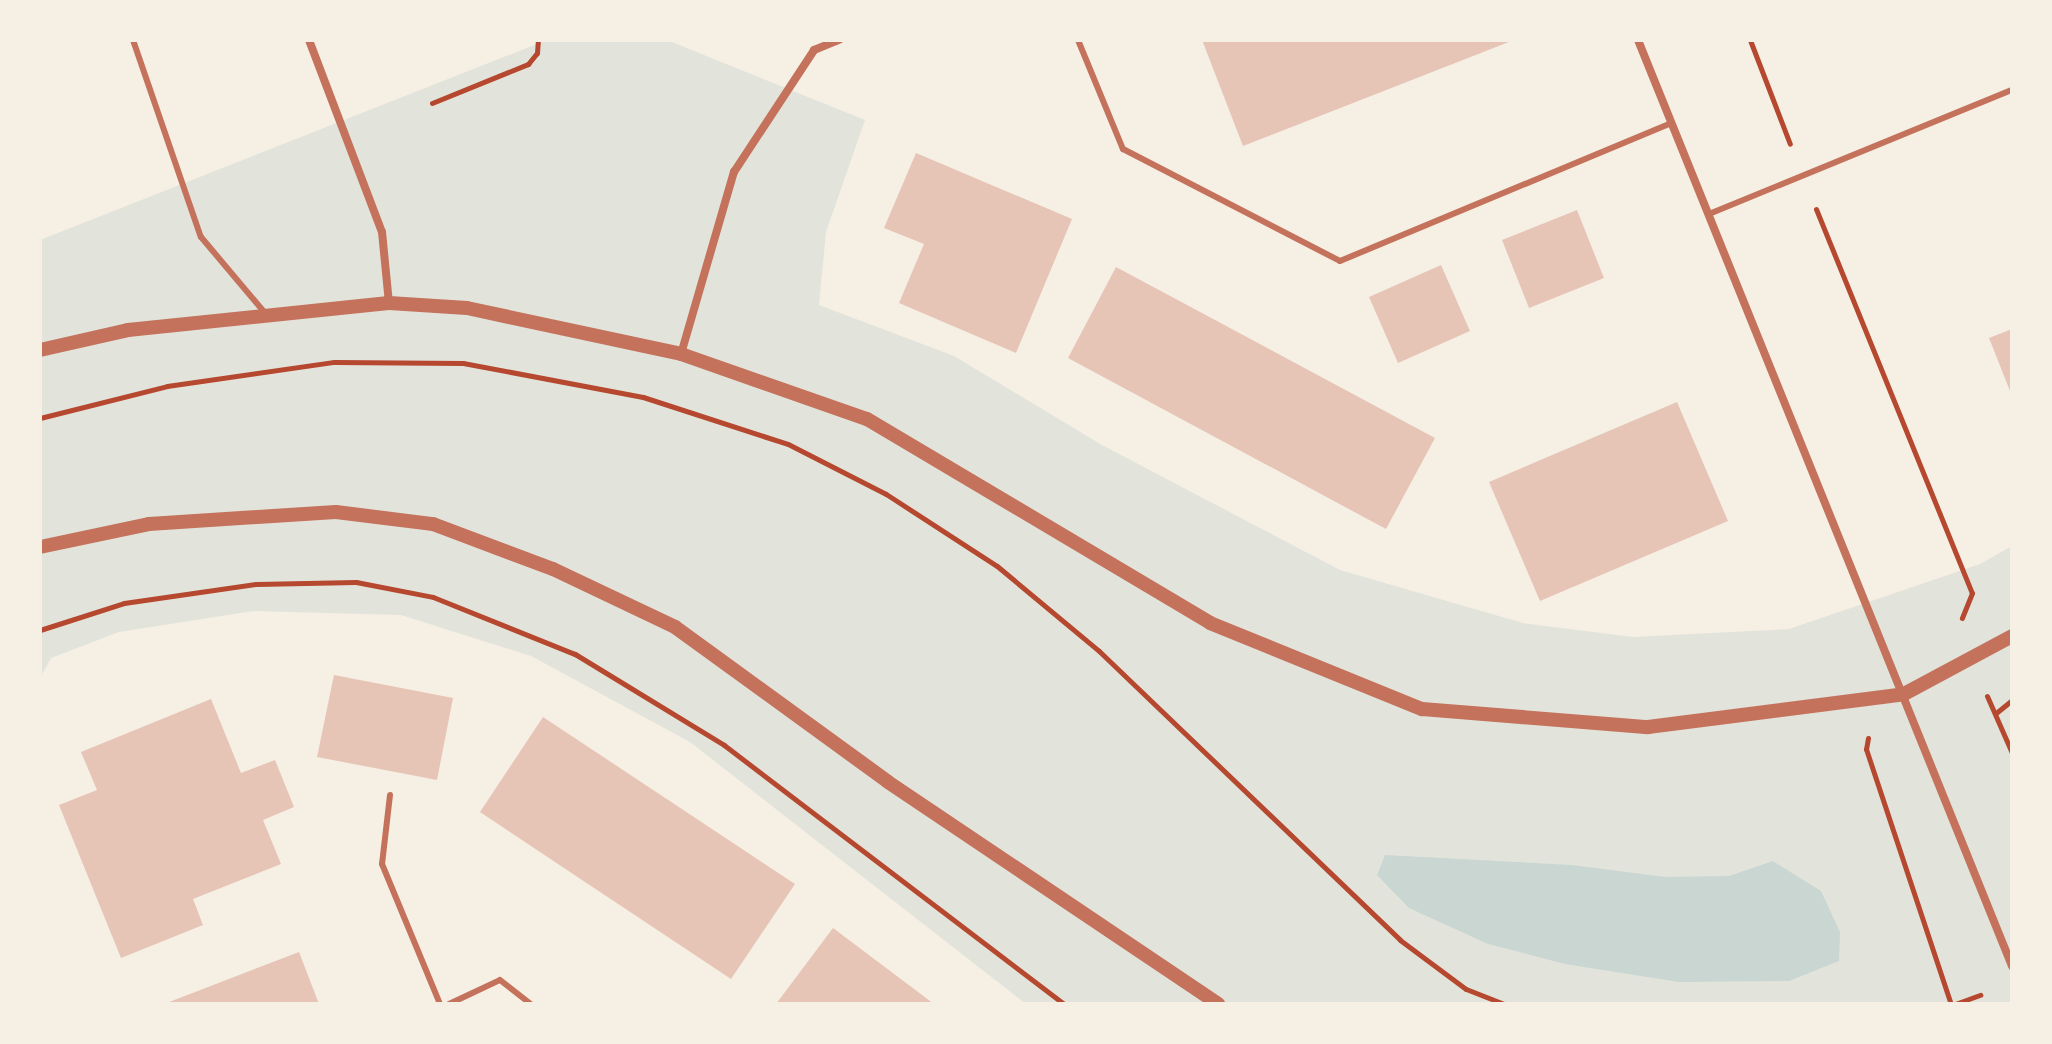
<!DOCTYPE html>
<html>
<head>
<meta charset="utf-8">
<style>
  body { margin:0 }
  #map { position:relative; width:2052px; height:1044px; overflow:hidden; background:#f6efe4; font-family:"Work Sans",sans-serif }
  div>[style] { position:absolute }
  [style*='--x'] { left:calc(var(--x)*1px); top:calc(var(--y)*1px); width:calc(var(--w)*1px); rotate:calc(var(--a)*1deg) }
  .green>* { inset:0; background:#e2e4dc }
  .water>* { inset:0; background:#c9d6d2 }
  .building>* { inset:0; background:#e6c5b7 }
  .path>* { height:5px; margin:-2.5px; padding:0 2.5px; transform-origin:2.5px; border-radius:2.5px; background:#b5482f }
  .service>* { height:6px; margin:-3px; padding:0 3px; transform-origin:3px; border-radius:3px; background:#c5725c }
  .minor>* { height:8px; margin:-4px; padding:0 4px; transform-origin:4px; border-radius:4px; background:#c5725c }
  .tertiary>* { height:14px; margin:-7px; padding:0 7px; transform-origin:7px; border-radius:7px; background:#c5725c }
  span { translate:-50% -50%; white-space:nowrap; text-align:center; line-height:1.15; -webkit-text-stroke:6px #f6efe4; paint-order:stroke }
  .frame { position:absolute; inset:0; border:42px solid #f6efe4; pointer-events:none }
</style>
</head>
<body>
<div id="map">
  <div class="green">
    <i style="clip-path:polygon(547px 40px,667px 40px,865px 120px,826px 232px,819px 305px,954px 356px,1102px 445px,1340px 570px,1523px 623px,1633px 637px,1789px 629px,1980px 564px,2012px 546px,2012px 1004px,1026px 1004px,690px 742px,531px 656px,401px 615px,253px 611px,119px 632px,51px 658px,40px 678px,40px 240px)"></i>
  </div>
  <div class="water">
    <i style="clip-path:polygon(1385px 855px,1572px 865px,1665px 877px,1729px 876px,1773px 861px,1821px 891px,1840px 932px,1839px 961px,1789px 981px,1679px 982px,1565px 964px,1488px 944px,1409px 908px,1377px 875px)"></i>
  </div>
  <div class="building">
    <i style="clip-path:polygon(1202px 40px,1514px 40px,1243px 146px)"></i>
    <i style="clip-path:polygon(916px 153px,1072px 219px,1016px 353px,899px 303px,924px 244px,884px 228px)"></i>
    <i style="clip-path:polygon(1577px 210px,1604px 278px,1529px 308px,1502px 240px)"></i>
    <i style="clip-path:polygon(1441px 265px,1470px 331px,1398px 363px,1369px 297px)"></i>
    <i style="clip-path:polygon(1116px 267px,1435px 438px,1386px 529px,1068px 358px)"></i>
    <i style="clip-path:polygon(2012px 329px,2012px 396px,1989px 338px)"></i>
    <i style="clip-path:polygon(1677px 402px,1728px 521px,1540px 601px,1489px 482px)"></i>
    <i style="clip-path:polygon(334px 675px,453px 698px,437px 780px,317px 757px)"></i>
    <i style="clip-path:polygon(211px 699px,241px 773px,275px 760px,294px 807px,263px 820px,281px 864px,193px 899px,203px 925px,121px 958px,59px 805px,97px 790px,81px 752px)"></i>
    <i style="clip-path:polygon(543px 717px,795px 884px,731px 979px,480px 812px)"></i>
    <i style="clip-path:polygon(833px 928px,934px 1004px,776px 1004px)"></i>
    <i style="clip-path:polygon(299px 952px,319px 1004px,164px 1004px)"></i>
  </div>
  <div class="path">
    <i style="--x:1750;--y:40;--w:111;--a:69"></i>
    <i style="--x:432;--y:103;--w:104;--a:-22.1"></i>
    <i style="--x:528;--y:64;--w:14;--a:-51"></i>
    <i style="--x:537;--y:53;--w:13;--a:-86"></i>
    <i style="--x:1816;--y:209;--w:414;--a:67.9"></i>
    <i style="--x:1972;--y:593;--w:27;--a:112"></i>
    <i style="--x:40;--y:418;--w:131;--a:-14.1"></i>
    <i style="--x:167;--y:386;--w:169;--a:-8.2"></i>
    <i style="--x:334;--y:362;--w:129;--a:0.4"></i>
    <i style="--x:463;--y:363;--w:183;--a:10.7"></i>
    <i style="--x:643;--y:397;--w:152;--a:18"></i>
    <i style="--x:788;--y:444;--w:110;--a:27"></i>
    <i style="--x:886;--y:494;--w:132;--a:33"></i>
    <i style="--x:997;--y:566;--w:133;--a:39.8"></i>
    <i style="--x:1099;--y:651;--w:417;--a:43.8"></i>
    <i style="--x:1400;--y:940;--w:82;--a:36.6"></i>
    <i style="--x:1466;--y:989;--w:41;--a:21.5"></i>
    <i style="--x:40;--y:630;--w:88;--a:-17.8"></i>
    <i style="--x:124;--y:603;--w:133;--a:-8.2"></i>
    <i style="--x:256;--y:584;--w:100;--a:-1.1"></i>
    <i style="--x:356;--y:582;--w:78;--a:11"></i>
    <i style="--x:433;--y:597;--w:153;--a:21.9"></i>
    <i style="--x:575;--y:654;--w:175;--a:31.4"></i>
    <i style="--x:724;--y:745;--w:427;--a:37.3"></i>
    <i style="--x:1987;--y:696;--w:62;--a:66.3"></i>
    <i style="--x:1996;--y:713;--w:21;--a:-39"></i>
    <i style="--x:1868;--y:738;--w:11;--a:100"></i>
    <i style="--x:1866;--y:749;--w:269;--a:71.6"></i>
    <i style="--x:1955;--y:1004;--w:27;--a:-20"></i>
  </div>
  <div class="service">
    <i style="--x:133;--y:40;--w:208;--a:71"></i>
    <i style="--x:201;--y:237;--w:99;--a:49.9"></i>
    <i style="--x:1078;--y:40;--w:118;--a:67.6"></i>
    <i style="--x:1123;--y:149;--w:244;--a:27.3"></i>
    <i style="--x:1340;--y:261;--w:359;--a:-22.6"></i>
    <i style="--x:1709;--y:214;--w:327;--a:-22.3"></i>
    <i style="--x:390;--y:795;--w:69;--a:96.6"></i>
    <i style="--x:382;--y:864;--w:152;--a:67.5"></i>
    <i style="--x:449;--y:1004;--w:56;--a:-25.2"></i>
    <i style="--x:500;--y:980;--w:39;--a:38"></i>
  </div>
  <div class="minor">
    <i style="--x:309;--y:40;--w:205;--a:69.2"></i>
    <i style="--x:382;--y:232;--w:71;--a:84.4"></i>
    <i style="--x:1638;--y:40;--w:999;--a:68.01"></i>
    <i style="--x:681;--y:354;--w:190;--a:-73.8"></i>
    <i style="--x:734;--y:172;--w:146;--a:-56.7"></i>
    <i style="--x:814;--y:50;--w:27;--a:-22"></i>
  </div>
  <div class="tertiary">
    <i style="--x:40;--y:350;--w:90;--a:-12.8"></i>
    <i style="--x:128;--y:330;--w:262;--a:-5.9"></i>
    <i style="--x:389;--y:303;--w:78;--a:3.7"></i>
    <i style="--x:467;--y:308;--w:219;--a:12.1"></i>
    <i style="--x:681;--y:354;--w:197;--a:19.3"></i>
    <i style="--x:867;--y:419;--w:399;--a:30.7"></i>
    <i style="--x:1210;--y:623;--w:229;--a:22.1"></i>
    <i style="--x:1422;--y:709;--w:227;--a:4.6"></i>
    <i style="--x:1648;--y:727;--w:258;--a:-7.3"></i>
    <i style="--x:1904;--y:694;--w:123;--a:-28.2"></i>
    <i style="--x:40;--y:547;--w:111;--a:-11.9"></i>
    <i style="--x:149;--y:524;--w:187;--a:-3.7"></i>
    <i style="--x:336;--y:512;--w:98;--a:7.1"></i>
    <i style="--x:433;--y:524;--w:128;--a:20.6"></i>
    <i style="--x:553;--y:569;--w:135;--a:25.4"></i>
    <i style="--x:675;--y:627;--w:263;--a:36"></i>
    <i style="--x:888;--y:782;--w:398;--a:33.9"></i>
  </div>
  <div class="frame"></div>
</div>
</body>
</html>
